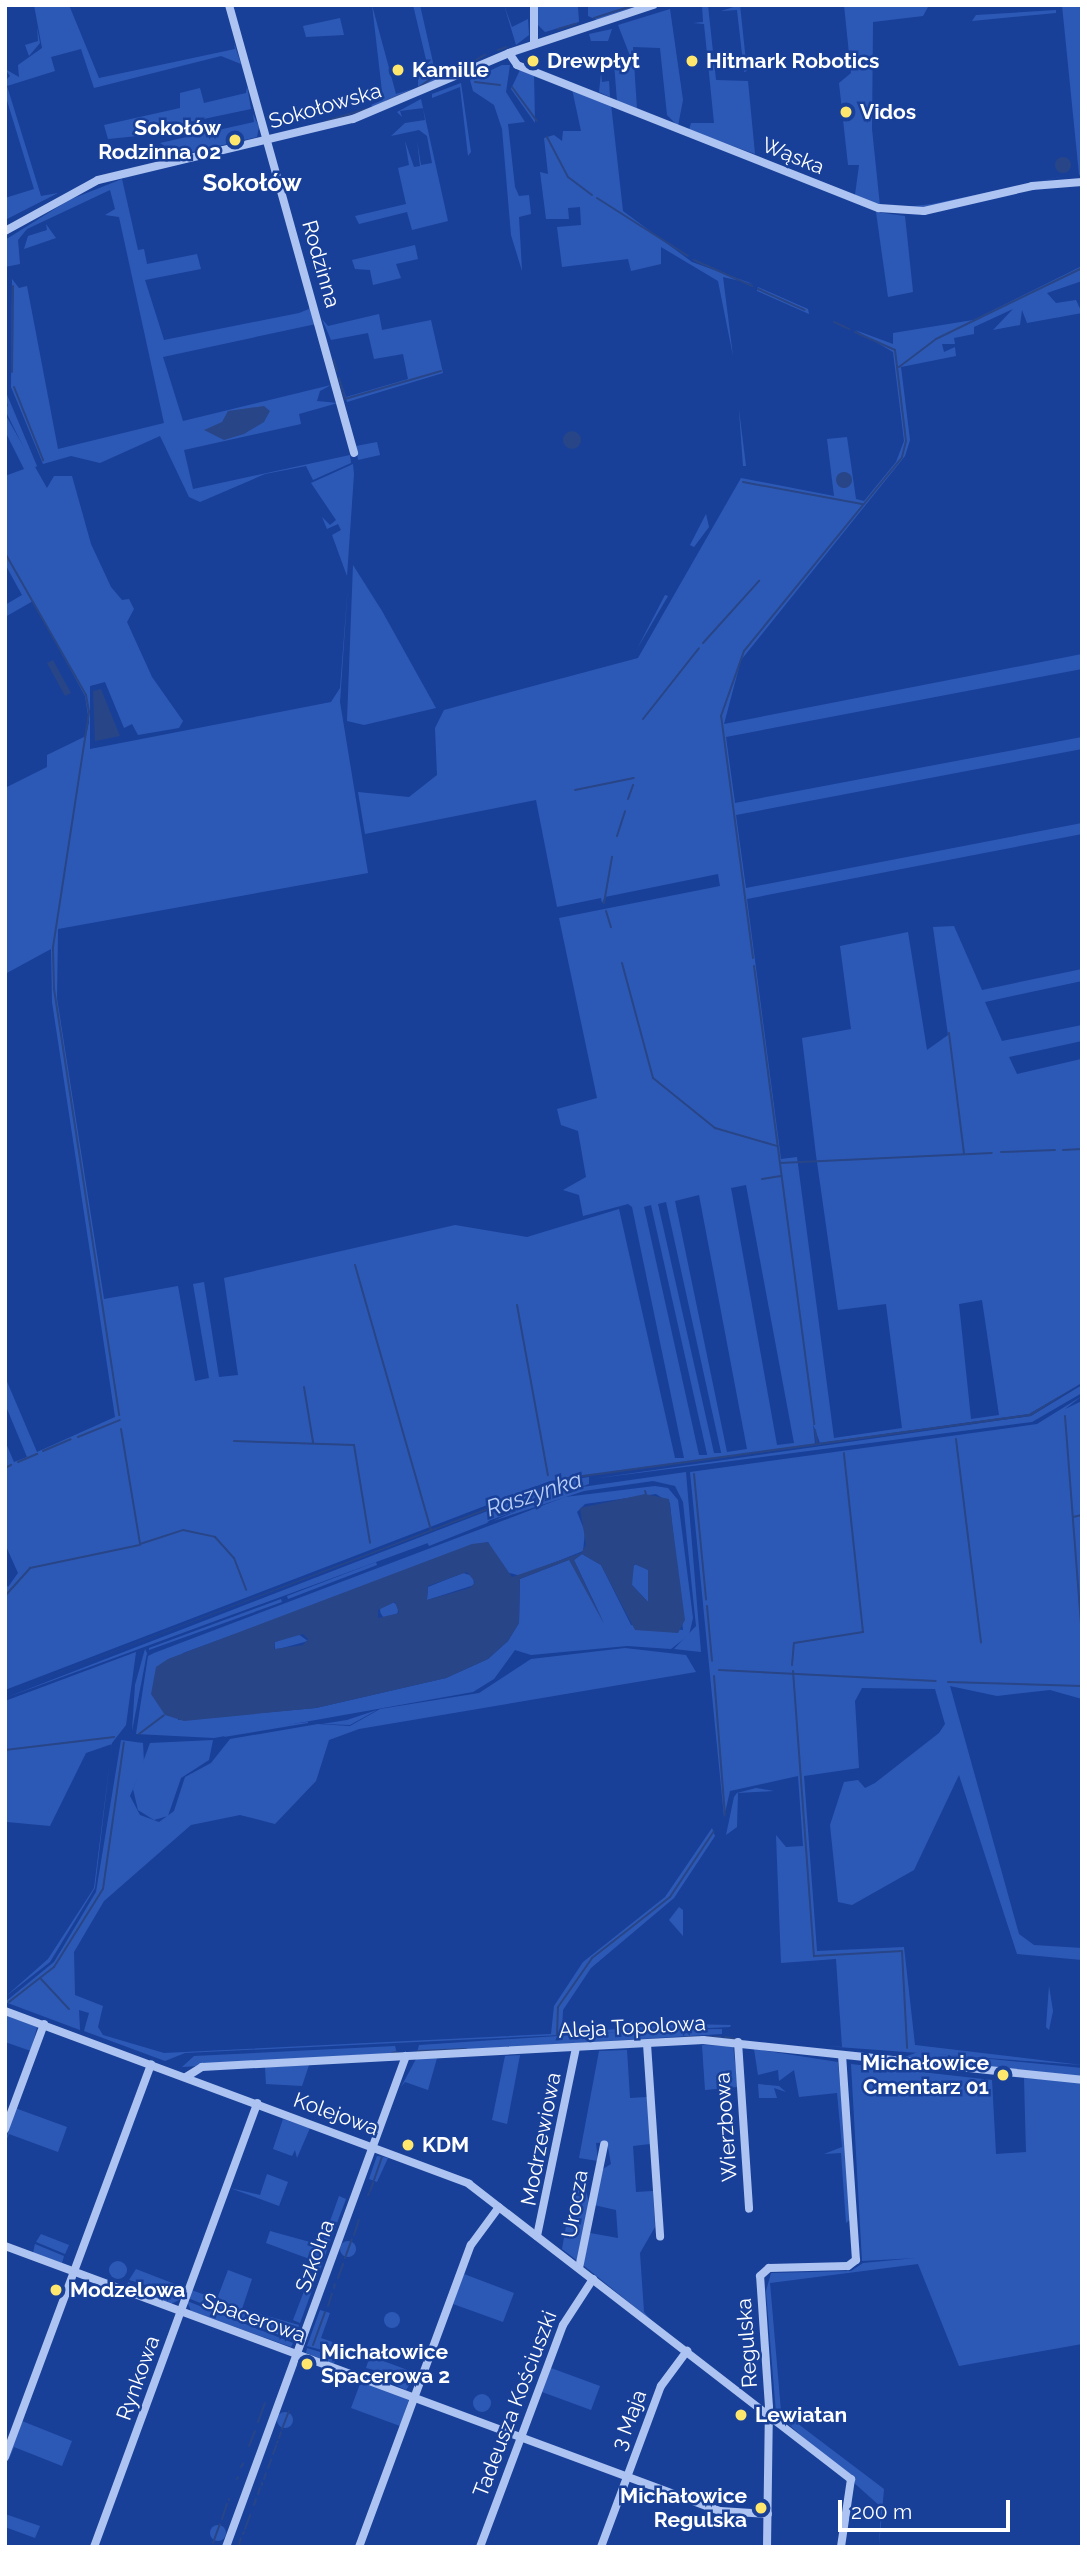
<!DOCTYPE html>
<html>
<head>
<meta charset="utf-8">
<style>
  body { margin:0 }
  #map { position:relative; width:1087px; height:2552px; overflow:hidden; background:#194098; font-family:Raleway,sans-serif }
  div>[style] { position:absolute }
  [style*='--x'] { left:calc(var(--x)*1px); top:calc(var(--y)*1px); width:calc(var(--w)*1px); rotate:calc(var(--a)*1deg) }
  .green>* { inset:0; background:#2d59b6 }
  .round { border-radius:50% }
  .water>* { inset:0; background:#284587 }
  .stream>* { height:2px; margin:-1px; padding:0 1px; transform-origin:1px; border-radius:1px; background:#284587 }
  .minor>* { height:8px; margin:-4px; padding:0 4px; transform-origin:4px; border-radius:4px; background:#adc3f1 }
  .dots>* { width:19px; height:19px; translate:-50% -50%; box-sizing:border-box; border:4px solid #194098; border-radius:50% }
  span { translate:-50% -50%; white-space:nowrap; text-align:center; line-height:1.15; -webkit-text-stroke:5px #194098; paint-order:stroke }
  .poi-label { font-size:21px; color:#fff; font-weight:700 }
  .left { translate:0 -50%; text-align:left }
  .right { translate:-100% -50%; text-align:right }
  .street-label { font-size:21px; color:#fff }
  .water-label { font-size:23px; color:#b9cef7; font-style:italic }
  .quarter-label { font-size:24px; color:#fff; font-weight:700 }
  .frame { position:absolute; inset:0; border:7px solid #fff; pointer-events:none }
  .scale { position:absolute; left:838px; top:2500px; width:172px; height:32px; box-sizing:border-box; border:4px solid #fff; border-top:0; padding-left:9px; font-size:21px; line-height:24px; white-space:nowrap; color:#fff; -webkit-text-stroke:5px #194098; paint-order:stroke }
</style>
</head>
<body>
<div id="map">
  <div class="green">
    <i style="clip-path:polygon(34px 5px,69px 5px,99px 78px,235px 49px,234px 43px,241px 64px,221px 56px,94px 88px,81px 49px,51px 57px,55px 71px,7px 86px,41px 196px,58px 193px,5px 220px,5px 198px,34px 189px,5px 94px,5px 81px,10px 76px,5px 69px,19px 77px,18px 65px,42px 48px)"></i>
    <i style="clip-path:polygon(372px 5px,396px 94px,412px 89px,375px 109px,371px 105px,383px 100px)"></i>
    <i style="clip-path:polygon(413px 5px,420px 5px,435px 71px,465px 66px,418px 88px,418px 77px,429px 72px)"></i>
    <i style="clip-path:polygon(504px 5px,512px 27px,528px 19px,529px 35px,516px 45px)"></i>
    <i style="clip-path:polygon(537px 5px,578px 7px,579px 22px,545px 32px,537px 24px)"></i>
    <i style="clip-path:polygon(588px 5px,639px 5px,597px 20px,588px 16px)"></i>
    <i style="clip-path:polygon(702px 5px,708px 5px,716px 80px,748px 81px,755px 154px,689px 130px,691px 123px,714px 123px,704px 24px,693px 23px,703px 22px)"></i>
    <i style="clip-path:polygon(740px 5px,747px 71px,744px 72px,737px 10px,721px 11px)"></i>
    <i style="clip-path:polygon(844px 5px,944px 5px,928px 7px,923px 16px,873px 22px,872px 129px,880px 206px,855px 195px,859px 165px,848px 165px,839px 83px,851px 73px)"></i>
    <i style="clip-path:polygon(1062px 5px,1082px 5px,1082px 180px,1079px 174px)"></i>
    <i style="clip-path:polygon(670px 9px,683px 100px,678px 126px,667px 115px,660px 48px,633px 47px,637px 109px,617px 101px,614px 63px,627px 63px,618px 75px,632px 61px,618px 25px)"></i>
    <i style="clip-path:polygon(1056px 10px,1056px 13px,972px 21px,976px 15px)"></i>
    <i style="clip-path:polygon(340px 18px,344px 35px,306px 37px,303px 26px)"></i>
    <i style="clip-path:polygon(37px 27px,40px 43px,29px 56px,25px 45px,38px 41px)"></i>
    <i style="clip-path:polygon(612px 29px,608px 41px,591px 41px,589px 34px)"></i>
    <i style="clip-path:polygon(502px 65px,510px 65px,506px 92px,525px 122px,508px 124px,515px 187px,519px 196px,529px 195px,531px 214px,519px 217px,522px 271px,511px 235px,502px 129px,494px 105px,473px 91px,470px 80px)"></i>
    <i style="clip-path:polygon(520px 70px,534px 75px,535px 123px,511px 89px)"></i>
    <i style="clip-path:polygon(601px 73px,602px 82px,609px 81px,610px 97px,599px 92px)"></i>
    <i style="clip-path:polygon(461px 83px,471px 152px,468px 156px,460px 87px,432px 98px,432px 94px)"></i>
    <i style="clip-path:polygon(247px 86px,251px 109px,175px 125px,167px 133px,108px 139px,104px 125px,180px 108px,180px 93px,200px 88px,204px 103px,246px 93px)"></i>
    <i style="clip-path:polygon(572px 89px,611px 104px,623px 211px,692px 262px,753px 284px,723px 277px,733px 356px,718px 281px,661px 247px,661px 264px,631px 271px,628px 259px,562px 267px,557px 227px,581px 225px,580px 207px,568px 208px,569px 219px,546px 219px,540px 172px,548px 174px,544px 138px,554px 135px,562px 141px,563px 131px,581px 131px)"></i>
    <i style="clip-path:polygon(421px 99px,448px 221px,412px 230px,407px 212px,359px 224px,355px 216px,406px 204px,398px 168px,409px 165px,405px 141px,414px 167px,420px 166px,417px 140px,421px 165px,432px 163px,427px 136px,419px 130px,391px 136px,405px 123px,425px 120px,423px 108px,400px 111px,402px 117px,397px 112px)"></i>
    <i style="clip-path:polygon(253px 114px,259px 127px,257px 137px,180px 155px,160px 143px,254px 122px)"></i>
    <i style="clip-path:polygon(1065px 176px,928px 207px,896px 209px,892px 202px,896px 208px,932px 204px)"></i>
    <i style="clip-path:polygon(122px 179px,138px 250px,144px 249px,147px 264px,197px 254px,201px 269px,145px 280px,164px 340px,299px 313px,309px 309px,309px 300px,316px 324px,163px 357px,183px 421px,331px 385px,320px 391px,317px 401px,338px 403px,299px 414px,301px 424px,184px 450px,193px 489px,350px 455px,351px 463px,313px 480px,306px 466px,265px 474px,200px 502px,189px 497px,160px 436px,100px 463px,71px 456px,43px 464px,11px 387px,12px 279px,19px 288px,27px 286px,58px 449px,164px 423px,119px 217px,105px 215px,115px 209px,110px 190px,27px 229px,18px 240px,20px 264px,5px 267px,5px 240px,69px 200px)"></i>
    <i style="clip-path:polygon(876px 212px,905px 216px,913px 292px,888px 297px)"></i>
    <i style="clip-path:polygon(46px 224px,56px 238px,24px 249px,28px 236px,47px 230px)"></i>
    <i style="clip-path:polygon(415px 245px,418px 259px,396px 264px,401px 278px,373px 285px,370px 270px,355px 269px,352px 260px)"></i>
    <i style="clip-path:polygon(evenodd,1082px 266px,1082px 281px,1047px 293px,1056px 303px,1076px 300px,1082px 313px,1027px 323px,1022px 310px,1020px 325px,993px 330px,1013px 309px,974px 327px,974px 334px,954px 338px,955px 344px,942px 344px,944px 352px,955px 347px,956px 356px,901px 367px,910px 440px,905px 456px,741px 660px,724px 724px,1082px 654px,1082px 669px,726px 737px,735px 803px,1082px 737px,1082px 749px,736px 815px,746px 888px,1082px 823px,1082px 834px,747px 899px,781px 1159px,797px 1157px,834px 1438px,902px 1428px,886px 1304px,838px 1310px,816px 1155px,802px 1038px,851px 1029px,840px 946px,908px 932px,927px 1050px,948px 1035px,933px 927px,954px 926px,982px 990px,1082px 969px,1082px 981px,985px 1002px,1002px 1041px,1082px 1025px,1082px 1041px,1009px 1057px,1017px 1074px,1081px 1059px,1082px 1383px,1029px 1414px,820px 1443px,813px 1424px,815px 1444px,550px 1481px,5px 1690px,5px 1582px,8px 1587px,18px 1573px,5px 1544px,5px 1441px,14px 1462px,27px 1457px,5px 1404px,5px 1377px,37px 1452px,115px 1417px,52px 1002px,51px 949px,5px 974px,5px 788px,47px 767px,47px 755px,86px 736px,89px 722px,85px 696px,33px 601px,5px 617px,5px 605px,22px 595px,5px 564px,5px 476px,24px 469px,5px 431px,5px 414px,47px 488px,54px 476px,72px 476px,91px 544px,111px 587px,122px 600px,129px 599px,134px 609px,127px 622px,152px 677px,183px 721px,179px 728px,138px 735px,132px 724px,124px 728px,105px 682px,90px 686px,90px 749px,331px 702px,340px 688px,348px 584px,340px 702px,368px 873px,58px 929px,57px 998px,104px 1299px,178px 1286px,195px 1381px,209px 1378px,193px 1284px,204px 1282px,219px 1377px,238px 1375px,224px 1278px,455px 1225px,527px 1237px,619px 1209px,675px 1458px,684px 1458px,632px 1207px,628px 1204px,583px 1216px,579px 1195px,563px 1190px,586px 1177px,578px 1131px,561px 1125px,557px 1109px,597px 1098px,559px 918px,720px 886px,718px 874px,605px 897px,602px 903px,601px 898px,557px 907px,536px 800px,365px 834px,358px 792px,409px 797px,437px 775px,435px 728px,444px 710px,638px 658px,741px 478px,834px 496px,827px 439px,847px 437px,856px 499px,864px 501px,896px 462px,904px 441px,893px 352px,855px 330px,893px 344px,893px 333px,973px 320px,1082px 266px,746px 1185px,794px 1443px,777px 1445px,731px 1188px,746px 1185px,1082px 266px,699px 1195px,747px 1449px,727px 1452px,675px 1201px,699px 1195px,1082px 266px,666px 1202px,721px 1452px,721px 1453px,714px 1453px,658px 1204px,666px 1202px,1082px 266px,651px 1205px,707px 1454px,707px 1455px,699px 1455px,644px 1207px,651px 1205px,1082px 266px,982px 1300px,999px 1415px,971px 1419px,959px 1304px,982px 1300px)"></i>
    <i style="clip-path:polygon(758px 287px,808px 309px,809px 314px,757px 291px)"></i>
    <i style="clip-path:polygon(379px 314px,382px 330px,431px 320px,443px 373px,347px 402px,340px 378px,346px 397px,408px 379px,403px 354px,374px 359px,368px 333px,331px 340px,322px 319px,328px 326px)"></i>
    <i style="clip-path:polygon(5px 390px,37px 466px,34px 468px,5px 410px)"></i>
    <i style="clip-path:polygon(739px 411px,739px 410px,746px 466px,743px 466px)"></i>
    <i style="clip-path:polygon(377px 442px,380px 455px,358px 460px,356px 446px)"></i>
    <i style="clip-path:polygon(353px 464px,354px 474px,347px 576px,332px 535px,341px 530px,338px 524px,327px 529px,322px 517px,330px 525px,336px 520px,311px 483px)"></i>
    <i style="clip-path:polygon(706px 514px,709px 527px,694px 547px,690px 545px)"></i>
    <i style="clip-path:polygon(353px 565px,382px 611px,436px 708px,364px 725px,347px 721px)"></i>
    <i style="clip-path:polygon(665px 595px,668px 596px,637px 649px)"></i>
    <i style="clip-path:polygon(1082px 1385px,1082px 1393px,1032px 1422px,591px 1479px,1031px 1416px)"></i>
    <i style="clip-path:polygon(1082px 1396px,1065px 1409px,1082px 1401px,1082px 1699px,1050px 1690px,997px 1696px,950px 1686px,1019px 1934px,1034px 1945px,1082px 1948px,1082px 1960px,1017px 1954px,959px 1775px,914px 1870px,852px 1905px,838px 1902px,830px 1825px,844px 1782px,858px 1780px,865px 1788px,875px 1783px,939px 1733px,945px 1724px,935px 1689px,862px 1688px,855px 1701px,859px 1768px,804px 1776px,817px 1951px,904px 1947px,915px 2045px,1082px 2065px,824px 2046px,842px 2047px,836px 1959px,781px 1963px,776px 1835px,786px 1847px,803px 1846px,798px 1776px,730px 1791px,724px 1817px,690px 1472px,1037px 1424px)"></i>
    <i style="clip-path:polygon(686px 1472px,701px 1652px,674px 1649px,696px 1626px,683px 1502px,675px 1486px,653px 1481px,584px 1491px,493px 1521px,568px 1489px)"></i>
    <i style="clip-path:polygon(589px 1477px,589px 1484px,5px 1698px,565px 1481px)"></i>
    <i style="clip-path:polygon(evenodd,655px 1486px,668px 1488px,678px 1500px,693px 1618px,689px 1635px,671px 1649px,627px 1646px,531px 1655px,515px 1650px,494px 1679px,473px 1692px,214px 1738px,136px 1734px,148px 1656px,154px 1653px,565px 1497px,655px 1486px,656px 1494px,670px 1503px,683px 1630px,631px 1625px,601px 1565px,582px 1554px,574px 1560px,604px 1623px,571px 1559px,520px 1579px,519px 1623px,508px 1641px,488px 1659px,446px 1678px,316px 1708px,178px 1720px,183px 1653px,488px 1542px,503px 1571px,521px 1576px,583px 1551px,585px 1532px,577px 1512px,585px 1504px,656px 1494px)"></i>
    <i style="clip-path:polygon(492px 1517px,487px 1523px,429px 1546px,427px 1542px)"></i>
    <i style="clip-path:polygon(376px 1562px,377px 1565px,288px 1599px,287px 1596px)"></i>
    <i style="clip-path:polygon(637px 1563px,648px 1570px,648px 1602px,632px 1585px,630px 1569px)"></i>
    <i style="clip-path:polygon(463px 1573px,473px 1576px,474px 1585px,427px 1600px,428px 1587px)"></i>
    <i style="clip-path:polygon(281px 1599px,282px 1602px,149px 1650px,149px 1648px)"></i>
    <i class="round" style="left:380px;top:1601px;width:18px;height:18px"></i>
    <i style="clip-path:polygon(298px 1634px,308px 1641px,275px 1650px,275px 1642px)"></i>
    <i style="clip-path:polygon(625px 1648px,686px 1655px,696px 1672px,359px 1729px,329px 1740px,316px 1781px,275px 1824px,240px 1815px,191px 1825px,104px 1901px,74px 1952px,75px 1995px,103px 2006px,98px 2027px,103px 2035px,164px 2053px,551px 2034px,554px 2006px,583px 1962px,665px 1897px,712px 1828px,715px 1836px,674px 1898px,591px 1968px,563px 2010px,562px 2029px,564px 2033px,685px 2024px,731px 2025px,730px 2027px,185px 2053px,165px 2061px,84px 2031px,89px 2013px,79px 2010px,80px 2030px,5px 2002px,54px 1962px,96px 1892px,121px 1740px,143px 1743px,144px 1763px,130px 1796px,140px 1815px,159px 1822px,174px 1811px,185px 1777px,211px 1763px,230px 1739px,318px 1724px,350px 1726px,380px 1709px,479px 1693px,531px 1659px)"></i>
    <i style="clip-path:polygon(145px 1649px,147px 1653px,132px 1731px,135px 1685px)"></i>
    <i style="clip-path:polygon(136px 1652px,126px 1725px,112px 1743px,95px 1888px,50px 1962px,5px 1997px,48px 1959px,94px 1888px,112px 1744px,86px 1753px,50px 1826px,7px 1822px,5px 1701px)"></i>
    <i style="clip-path:polygon(377px 1710px,350px 1725px,322px 1724px,347px 1720px)"></i>
    <i style="clip-path:polygon(308px 1722px,308px 1723px,224px 1737px,228px 1732px)"></i>
    <i style="clip-path:polygon(213px 1740px,209px 1760px,181px 1778px,168px 1816px,154px 1820px,138px 1810px,133px 1789px,150px 1743px)"></i>
    <i style="clip-path:polygon(756px 1788px,774px 1791px,738px 1793px,737px 1827px,726px 1835px,734px 1797px,737px 1793px)"></i>
    <i style="clip-path:polygon(679px 1907px,683px 1910px,683px 1936px,669px 1920px)"></i>
    <i style="clip-path:polygon(1049px 1986px,1053px 2011px,1049px 2030px,1046px 2027px)"></i>
    <i style="clip-path:polygon(5px 2015px,37px 2027px,31px 2051px,5px 2042px)"></i>
    <i style="clip-path:polygon(651px 2030px,722px 2029px,722px 2034px,417px 2053px,419px 2045px)"></i>
    <i style="clip-path:polygon(702px 2045px,733px 2046px,738px 2087px,705px 2090px)"></i>
    <i style="clip-path:polygon(395px 2046px,397px 2054px,182px 2067px,194px 2056px)"></i>
    <i style="clip-path:polygon(754px 2049px,838px 2062px,852px 2218px,846px 2223px,841px 2153px,824px 2154px,842px 2147px,837px 2093px,799px 2097px,794px 2070px,779px 2081px,778px 2070px,758px 2075px)"></i>
    <i style="clip-path:polygon(627px 2050px,630px 2098px,647px 2097px,650px 2110px,650px 2144px,633px 2146px,636px 2192px,653px 2191px,655px 2227px,640px 2253px,644px 2312px,652px 2321px,583px 2265px,590px 2233px,618px 2238px,616px 2210px,594px 2205px,603px 2169px,611px 2164px,607px 2142px,596px 2143px,598px 2161px,579px 2158px,599px 2051px)"></i>
    <i style="clip-path:polygon(918px 2052px,948px 2055px,947px 2065px,905px 2057px)"></i>
    <i style="clip-path:polygon(520px 2055px,507px 2124px,492px 2120px,505px 2056px)"></i>
    <i style="clip-path:polygon(950px 2055px,1082px 2068px,1082px 2078px,955px 2063px)"></i>
    <i style="clip-path:polygon(437px 2058px,428px 2090px,405px 2082px,401px 2087px,416px 2059px)"></i>
    <i style="clip-path:polygon(851px 2064px,992px 2080px,996px 2154px,1026px 2152px,1024px 2078px,1082px 2082px,1082px 2344px,959px 2366px,918px 2264px,770px 2283px,781px 2411px,884px 2489px,879px 2547px,881px 2507px,776px 2413px,766px 2291px,771px 2273px,851px 2271px,863px 2263px,916px 2258px,862px 2261px)"></i>
    <i style="clip-path:polygon(309px 2065px,302px 2086px,266px 2084px,265px 2067px)"></i>
    <i style="clip-path:polygon(758px 2084px,779px 2086px,786px 2092px,774px 2088px,777px 2098px,759px 2098px)"></i>
    <i style="clip-path:polygon(15px 2108px,67px 2127px,58px 2152px,9px 2134px,5px 2143px)"></i>
    <i style="clip-path:polygon(259px 2111px,310px 2128px,297px 2158px,295px 2150px,292px 2156px,273px 2149px,283px 2119px)"></i>
    <i style="clip-path:polygon(377px 2156px,388px 2158px,377px 2182px,369px 2179px)"></i>
    <i style="clip-path:polygon(267px 2174px,288px 2182px,279px 2206px,230px 2188px,260px 2195px)"></i>
    <i style="clip-path:polygon(574px 2182px,585px 2184px,590px 2210px,579px 2262px,562px 2249px)"></i>
    <i style="clip-path:polygon(339px 2196px,346px 2199px,329px 2244px,323px 2241px)"></i>
    <i style="clip-path:polygon(270px 2231px,328px 2247px,324px 2259px,316px 2258px,323px 2262px,320px 2270px,315px 2261px,266px 2243px)"></i>
    <i style="clip-path:polygon(41px 2234px,69px 2245px,65px 2254px,36px 2242px)"></i>
    <i class="round" style="left:340px;top:2241px;width:16px;height:16px"></i>
    <i style="clip-path:polygon(35px 2244px,64px 2256px,62px 2263px,33px 2253px)"></i>
    <i class="round" style="left:109px;top:2261px;width:18px;height:18px"></i>
    <i style="clip-path:polygon(136px 2269px,185px 2288px,182px 2296px,129px 2280px)"></i>
    <i style="clip-path:polygon(228px 2270px,252px 2279px,242px 2309px,299px 2325px,294px 2341px,188px 2298px,191px 2290px,217px 2299px)"></i>
    <i style="clip-path:polygon(311px 2273px,318px 2274px,300px 2323px,293px 2320px)"></i>
    <i style="clip-path:polygon(464px 2274px,514px 2293px,503px 2322px,453px 2304px)"></i>
    <i style="clip-path:polygon(128px 2282px,144px 2291px,181px 2299px,171px 2304px,127px 2287px)"></i>
    <i style="clip-path:polygon(187px 2301px,293px 2343px,291px 2347px,191px 2311px)"></i>
    <i style="clip-path:polygon(320px 2310px,330px 2313px,321px 2338px,341px 2345px,337px 2354px,307px 2346px)"></i>
    <i class="round" style="left:384px;top:2312px;width:16px;height:16px"></i>
    <i style="clip-path:polygon(307px 2348px,336px 2357px,334px 2364px,306px 2353px)"></i>
    <i style="clip-path:polygon(370px 2356px,421px 2375px,418px 2381px,366px 2368px)"></i>
    <i style="clip-path:polygon(551px 2368px,600px 2386px,591px 2410px,542px 2392px)"></i>
    <i style="clip-path:polygon(365px 2370px,400px 2384px,411px 2382px,406px 2390px)"></i>
    <i style="clip-path:polygon(345px 2376px,409px 2399px,400px 2426px,351px 2408px,360px 2384px)"></i>
    <i class="round" style="left:473px;top:2394px;width:18px;height:18px"></i>
    <i class="round" style="left:277px;top:2412px;width:16px;height:16px"></i>
    <i style="clip-path:polygon(22px 2421px,72px 2441px,62px 2466px,14px 2447px,7px 2464px)"></i>
    <i style="clip-path:polygon(5px 2514px,40px 2526px,35px 2538px,5px 2527px)"></i>
    <i class="round" style="left:210px;top:2525px;width:16px;height:16px"></i>
  </div>
  <div class="water">
    <i class="round" style="left:1055px;top:157px;width:16px;height:16px"></i>
    <i style="clip-path:polygon(264px 406px,270px 411px,264px 422px,244px 434px,224px 440px,204px 430px,222px 422px,228px 411px)"></i>
    <i class="round" style="left:563px;top:431px;width:18px;height:18px"></i>
    <i class="round" style="left:836px;top:472px;width:16px;height:16px"></i>
    <i style="clip-path:polygon(53px 660px,71px 693px,65px 696px,47px 663px)"></i>
    <i style="clip-path:polygon(101px 689px,120px 736px,95px 741px,93px 691px)"></i>
    <i style="clip-path:polygon(1082px 1383px,1031px 1416px,569px 1479px,5px 1693px,568px 1477px,1029px 1414px)"></i>
    <i style="clip-path:polygon(evenodd,645px 1494px,669px 1499px,685px 1620px,678px 1633px,635px 1630px,601px 1565px,582px 1554px,574px 1560px,604px 1624px,569px 1560px,520px 1579px,519px 1623px,508px 1641px,488px 1659px,446px 1678px,316px 1708px,184px 1721px,165px 1715px,151px 1694px,156px 1667px,168px 1659px,472px 1544px,488px 1542px,512px 1577px,581px 1553px,586px 1545px,580px 1508px,645px 1494px,634px 1564px,648px 1570px,648px 1602px,632px 1585px,634px 1564px,645px 1494px,467px 1572px,475px 1582px,470px 1588px,427px 1600px,428px 1586px,467px 1572px,645px 1494px,395px 1602px,399px 1613px,378px 1618px,378px 1610px,395px 1602px,645px 1494px,303px 1634px,308px 1639px,303px 1645px,274px 1649px,275px 1642px,303px 1634px)"></i>
  </div>
  <div class="stream">
    <i style="--x:594;--y:18;--w:43;--a:-17.6"></i>
    <i style="--x:558;--y:29;--w:19;--a:-16"></i>
    <i style="--x:498;--y:50;--w:9;--a:-18"></i>
    <i style="--x:474;--y:61;--w:13;--a:-29"></i>
    <i style="--x:433;--y:74;--w:32;--a:-16"></i>
    <i style="--x:475;--y:82;--w:25;--a:7"></i>
    <i style="--x:419;--y:87;--w:19;--a:-35"></i>
    <i style="--x:512;--y:87;--w:42;--a:53.7"></i>
    <i style="--x:387;--y:101;--w:25;--a:-23"></i>
    <i style="--x:326;--y:121;--w:42;--a:-16.7"></i>
    <i style="--x:547;--y:137;--w:45;--a:62.3"></i>
    <i style="--x:568;--y:177;--w:30;--a:37"></i>
    <i style="--x:597;--y:198;--w:108;--a:32.5"></i>
    <i style="--x:694;--y:260;--w:64;--a:24.1"></i>
    <i style="--x:758;--y:289;--w:51;--a:24.1"></i>
    <i style="--x:834;--y:322;--w:17;--a:25"></i>
    <i style="--x:334;--y:360;--w:11;--a:75"></i>
    <i style="--x:899;--y:367;--w:46;--a:-37.1"></i>
    <i style="--x:936;--y:339;--w:162;--a:-25.9"></i>
    <i style="--x:12;--y:372;--w:86;--a:-89.3"></i>
    <i style="--x:339;--y:378;--w:22;--a:74"></i>
    <i style="--x:345;--y:399;--w:100;--a:-16.3"></i>
    <i style="--x:14;--y:387;--w:79;--a:68.3"></i>
    <i style="--x:5;--y:398;--w:8;--a:76"></i>
    <i style="--x:743;--y:482;--w:121;--a:10.5"></i>
    <i style="--x:5;--y:553;--w:163;--a:60.3"></i>
    <i style="--x:86;--y:695;--w:17;--a:80"></i>
    <i style="--x:89;--y:712;--w:239;--a:98.7"></i>
    <i style="--x:53;--y:948;--w:41;--a:88.6"></i>
    <i style="--x:54;--y:989;--w:431;--a:81.3"></i>
    <i style="--x:703;--y:643;--w:84;--a:-47.9"></i>
    <i style="--x:643;--y:719;--w:90;--a:-51.7"></i>
    <i style="--x:575;--y:790;--w:60;--a:-11.5"></i>
    <i style="--x:628;--y:799;--w:15;--a:-70"></i>
    <i style="--x:617;--y:836;--w:26;--a:-72"></i>
    <i style="--x:604;--y:903;--w:47;--a:-80.1"></i>
    <i style="--x:606;--y:911;--w:17;--a:73"></i>
    <i style="--x:753;--y:958;--w:244;--a:-97.5"></i>
    <i style="--x:721;--y:716;--w:69;--a:-70.5"></i>
    <i style="--x:744;--y:651;--w:250;--a:-50.8"></i>
    <i style="--x:902;--y:457;--w:16;--a:-76"></i>
    <i style="--x:906;--y:441;--w:92;--a:-96.9"></i>
    <i style="--x:895;--y:350;--w:44;--a:-155.8"></i>
    <i style="--x:622;--y:963;--w:119;--a:74.9"></i>
    <i style="--x:653;--y:1078;--w:80;--a:38.9"></i>
    <i style="--x:715;--y:1128;--w:65;--a:16.2"></i>
    <i style="--x:754;--y:966;--w:462;--a:82.5"></i>
    <i style="--x:949;--y:1033;--w:121;--a:82.9"></i>
    <i style="--x:1063;--y:1150;--w:19;--a:-3"></i>
    <i style="--x:1001;--y:1152;--w:54;--a:-2.1"></i>
    <i style="--x:780;--y:1163;--w:212;--a:-2.7"></i>
    <i style="--x:762;--y:1179;--w:19;--a:-9"></i>
    <i style="--x:355;--y:1265;--w:276;--a:74"></i>
    <i style="--x:517;--y:1305;--w:173;--a:79.7"></i>
    <i style="--x:304;--y:1387;--w:56;--a:80.7"></i>
    <i style="--x:1065;--y:1416;--w:224;--a:85.6"></i>
    <i style="--x:121;--y:1429;--w:117;--a:80.6"></i>
    <i style="--x:140;--y:1544;--w:45;--a:-18"></i>
    <i style="--x:183;--y:1530;--w:33;--a:12"></i>
    <i style="--x:215;--y:1537;--w:28;--a:48"></i>
    <i style="--x:234;--y:1558;--w:34;--a:69"></i>
    <i style="--x:815;--y:1430;--w:13;--a:81"></i>
    <i style="--x:78;--y:1437;--w:45;--a:-22"></i>
    <i style="--x:956;--y:1439;--w:205;--a:83"></i>
    <i style="--x:234;--y:1441;--w:120;--a:1.9"></i>
    <i style="--x:354;--y:1445;--w:99;--a:80.7"></i>
    <i style="--x:43;--y:1451;--w:30;--a:-23"></i>
    <i style="--x:18;--y:1462;--w:21;--a:-23"></i>
    <i style="--x:5;--y:1468;--w:7;--a:-27"></i>
    <i style="--x:694;--y:1474;--w:126;--a:84.5"></i>
    <i style="--x:645;--y:1491;--w:3;--a:72"></i>
    <i style="--x:1073;--y:1517;--w:9;--a:-13"></i>
    <i style="--x:5;--y:1596;--w:38;--a:-48"></i>
    <i style="--x:30;--y:1568;--w:112;--a:-11.8"></i>
    <i style="--x:707;--y:1606;--w:55;--a:84.8"></i>
    <i style="--x:792;--y:1665;--w:22;--a:-85"></i>
    <i style="--x:794;--y:1643;--w:70;--a:-9.1"></i>
    <i style="--x:863;--y:1632;--w:180;--a:-96.1"></i>
    <i style="--x:719;--y:1670;--w:217;--a:2.9"></i>
    <i style="--x:793;--y:1671;--w:286;--a:85.8"></i>
    <i style="--x:814;--y:1956;--w:88;--a:-3.3"></i>
    <i style="--x:902;--y:1951;--w:97;--a:87"></i>
    <i style="--x:714;--y:1676;--w:139;--a:85.5"></i>
    <i style="--x:948;--y:1682;--w:134;--a:1.7"></i>
    <i style="--x:139;--y:1734;--w:31;--a:-37"></i>
    <i style="--x:5;--y:1750;--w:110;--a:-6.8"></i>
    <i style="--x:41;--y:1979;--w:41;--a:47"></i>
    <i style="--x:9;--y:2002;--w:57;--a:-37.9"></i>
    <i style="--x:54;--y:1967;--w:92;--a:-57.9"></i>
    <i style="--x:103;--y:1889;--w:148;--a:-81.9"></i>
    <i style="--x:557;--y:2035;--w:28;--a:-88"></i>
    <i style="--x:558;--y:2007;--w:60;--a:-55.2"></i>
    <i style="--x:592;--y:1958;--w:99;--a:-38"></i>
    <i style="--x:670;--y:1897;--w:79;--a:-56.3"></i>
    <i style="--x:685;--y:2037;--w:36;--a:0"></i>
    <i style="--x:725;--y:2037;--w:11;--a:10"></i>
    <i style="--x:418;--y:2051;--w:48;--a:-2.4"></i>
    <i style="--x:392;--y:2053;--w:5;--a:-11"></i>
    <i style="--x:374;--y:2180;--w:24;--a:-71"></i>
    <i style="--x:370;--y:2191;--w:9;--a:-69"></i>
    <i style="--x:368;--y:2195;--w:2;--a:-63"></i>
    <i style="--x:354;--y:2235;--w:16;--a:-72"></i>
    <i style="--x:345;--y:2258;--w:20;--a:-70"></i>
    <i style="--x:338;--y:2278;--w:15;--a:-70"></i>
    <i style="--x:334;--y:2288;--w:4;--a:-76"></i>
    <i style="--x:328;--y:2306;--w:13;--a:-72"></i>
    <i style="--x:313;--y:2345;--w:35;--a:-70"></i>
    <i style="--x:258;--y:2422;--w:20;--a:-70"></i>
    <i style="--x:282;--y:2429;--w:19;--a:-69"></i>
    <i style="--x:279;--y:2438;--w:6;--a:-72"></i>
    <i style="--x:277;--y:2443;--w:2;--a:-63"></i>
    <i style="--x:249;--y:2446;--w:16;--a:-68"></i>
    <i style="--x:273;--y:2454;--w:9;--a:-69"></i>
    <i style="--x:241;--y:2467;--w:4;--a:-56"></i>
    <i style="--x:268;--y:2468;--w:9;--a:-69"></i>
    <i style="--x:237;--y:2479;--w:2;--a:-63"></i>
    <i style="--x:264;--y:2479;--w:6;--a:-72"></i>
    <i style="--x:262;--y:2485;--w:2;--a:-90"></i>
    <i style="--x:258;--y:2494;--w:6;--a:-72"></i>
    <i style="--x:229;--y:2500;--w:1;--a:-90"></i>
    <i style="--x:254;--y:2505;--w:6;--a:-72"></i>
    <i style="--x:222;--y:2519;--w:16;--a:-72"></i>
    <i style="--x:245;--y:2529;--w:15;--a:-70"></i>
    <i style="--x:243;--y:2534;--w:2;--a:-63"></i>
    <i style="--x:213;--y:2543;--w:20;--a:-70"></i>
    <i style="--x:238;--y:2547;--w:9;--a:-72"></i>
  </div>
  <div class="minor">
    <i style="--x:229;--y:5;--w:465;--a:74.4"></i>
    <i style="--x:534;--y:5;--w:38;--a:90"></i>
    <i style="--x:509;--y:53;--w:14;--a:56"></i>
    <i style="--x:517;--y:65;--w:389;--a:21.6"></i>
    <i style="--x:879;--y:208;--w:45;--a:3.8"></i>
    <i style="--x:924;--y:211;--w:111;--a:-13"></i>
    <i style="--x:1032;--y:186;--w:50;--a:-4.6"></i>
    <i style="--x:5;--y:231;--w:106;--a:-28.7"></i>
    <i style="--x:98;--y:180;--w:262;--a:-13.5"></i>
    <i style="--x:353;--y:119;--w:169;--a:-22.9"></i>
    <i style="--x:509;--y:53;--w:152;--a:-18.4"></i>
    <i style="--x:5;--y:2011;--w:495;--a:20.4"></i>
    <i style="--x:469;--y:2184;--w:483;--a:37.7"></i>
    <i style="--x:851;--y:2479;--w:69;--a:98.4"></i>
    <i style="--x:738;--y:2042;--w:167;--a:86.2"></i>
    <i style="--x:647;--y:2044;--w:193;--a:86.1"></i>
    <i style="--x:186;--y:2077;--w:19;--a:-32"></i>
    <i style="--x:202;--y:2067;--w:502;--a:-3.08"></i>
    <i style="--x:703;--y:2040;--w:381;--a:6"></i>
    <i style="--x:5;--y:2129;--w:112;--a:-69.6"></i>
    <i style="--x:537;--y:2236;--w:193;--a:-78.3"></i>
    <i style="--x:5;--y:2246;--w:763;--a:20.34"></i>
    <i style="--x:720;--y:2511;--w:48;--a:3.6"></i>
    <i style="--x:579;--y:2268;--w:126;--a:-78.5"></i>
    <i style="--x:5;--y:2457;--w:419;--a:-69.6"></i>
    <i style="--x:94;--y:2547;--w:473;--a:-69.8"></i>
    <i style="--x:226;--y:2547;--w:523;--a:-69.87"></i>
    <i style="--x:359;--y:2547;--w:322;--a:-69.7"></i>
    <i style="--x:471;--y:2245;--w:47;--a:-53.6"></i>
    <i style="--x:480;--y:2547;--w:237;--a:-69.5"></i>
    <i style="--x:563;--y:2325;--w:55;--a:-56.9"></i>
    <i style="--x:601;--y:2547;--w:172;--a:-69.6"></i>
    <i style="--x:661;--y:2386;--w:44;--a:-53.4"></i>
    <i style="--x:767;--y:2547;--w:140;--a:-89.2"></i>
    <i style="--x:769;--y:2407;--w:131;--a:-93.9"></i>
    <i style="--x:760;--y:2276;--w:12;--a:-42"></i>
    <i style="--x:769;--y:2268;--w:79;--a:-1.5"></i>
    <i style="--x:848;--y:2266;--w:10;--a:-37"></i>
    <i style="--x:856;--y:2260;--w:203;--a:-93.9"></i>
  </div>
  <div class="dots">
    <i style="left:533px;top:61px;background:#ffe76d"></i>
    <i style="left:692px;top:61px;background:#ffe76d"></i>
    <i style="left:398px;top:70px;background:#ffe76d"></i>
    <i style="left:846px;top:112px;background:#ffe76d"></i>
    <i style="left:235px;top:140px;background:#ffe76d"></i>
    <i style="left:1003px;top:2075px;background:#ffe76d"></i>
    <i style="left:408px;top:2145px;background:#ffe76d"></i>
    <i style="left:56px;top:2290px;background:#ffe76d"></i>
    <i style="left:307px;top:2364px;background:#ffe76d"></i>
    <i style="left:741px;top:2415px;background:#ffe76d"></i>
    <i style="left:761px;top:2508px;background:#ffe76d"></i>
  </div>
  <div class="poi-label">
    <span class="left" style="left:547px;top:61px">Drewpłyt</span>
    <span class="left" style="left:706px;top:61px">Hitmark Robotics</span>
    <span class="left" style="left:412px;top:70px">Kamille</span>
    <span class="left" style="left:860px;top:112px">Vidos</span>
    <span class="right" style="left:221px;top:140px">Sokołów<br>Rodzinna 02</span>
    <span class="right" style="left:989px;top:2075px">Michałowice<br>Cmentarz 01</span>
    <span class="left" style="left:422px;top:2145px">KDM</span>
    <span class="left" style="left:70px;top:2290px">Modzelowa</span>
    <span class="left" style="left:321px;top:2364px">Michałowice<br>Spacerowa 2</span>
    <span class="left" style="left:755px;top:2415px">Lewiatan</span>
    <span class="right" style="left:747px;top:2508px">Michałowice<br>Regulska</span>
  </div>
  <div class="street-label">
    <span style="left:325px;top:106px;rotate:-16deg">Sokołowska</span>
    <span style="left:793px;top:156px;rotate:22deg">Wąska</span>
    <span style="left:321px;top:264px;rotate:74deg">Rodzinna</span>
    <span style="left:632px;top:2027px;rotate:-3deg">Aleja Topolowa</span>
    <span style="left:336px;top:2114px;rotate:20deg">Kolejowa</span>
    <span style="left:726px;top:2127px;rotate:-94deg">Wierzbowa</span>
    <span style="left:541px;top:2139px;rotate:-79deg">Modrzewiowa</span>
    <span style="left:575px;top:2204px;rotate:-80deg">Urocza</span>
    <span style="left:315px;top:2256px;rotate:-70deg">Szkolna</span>
    <span style="left:254px;top:2318px;rotate:20deg">Spacerowa</span>
    <span style="left:747px;top:2343px;rotate:-94deg">Regulska</span>
    <span style="left:138px;top:2378px;rotate:-70deg">Rynkowa</span>
    <span style="left:515px;top:2404px;rotate:-69deg">Tadeusza Kościuszki</span>
    <span style="left:629px;top:2420px;rotate:-69deg">3 Maja</span>
  </div>
  <div class="water-label">
    <span style="left:534px;top:1494px;rotate:-18deg">Raszynka</span>
  </div>
  <div class="quarter-label">
    <span style="left:252px;top:183px">Sokołów</span>
  </div>
  <div class="frame"></div>
  <div class="scale">200 m</div>
</div>
</body>
</html>
